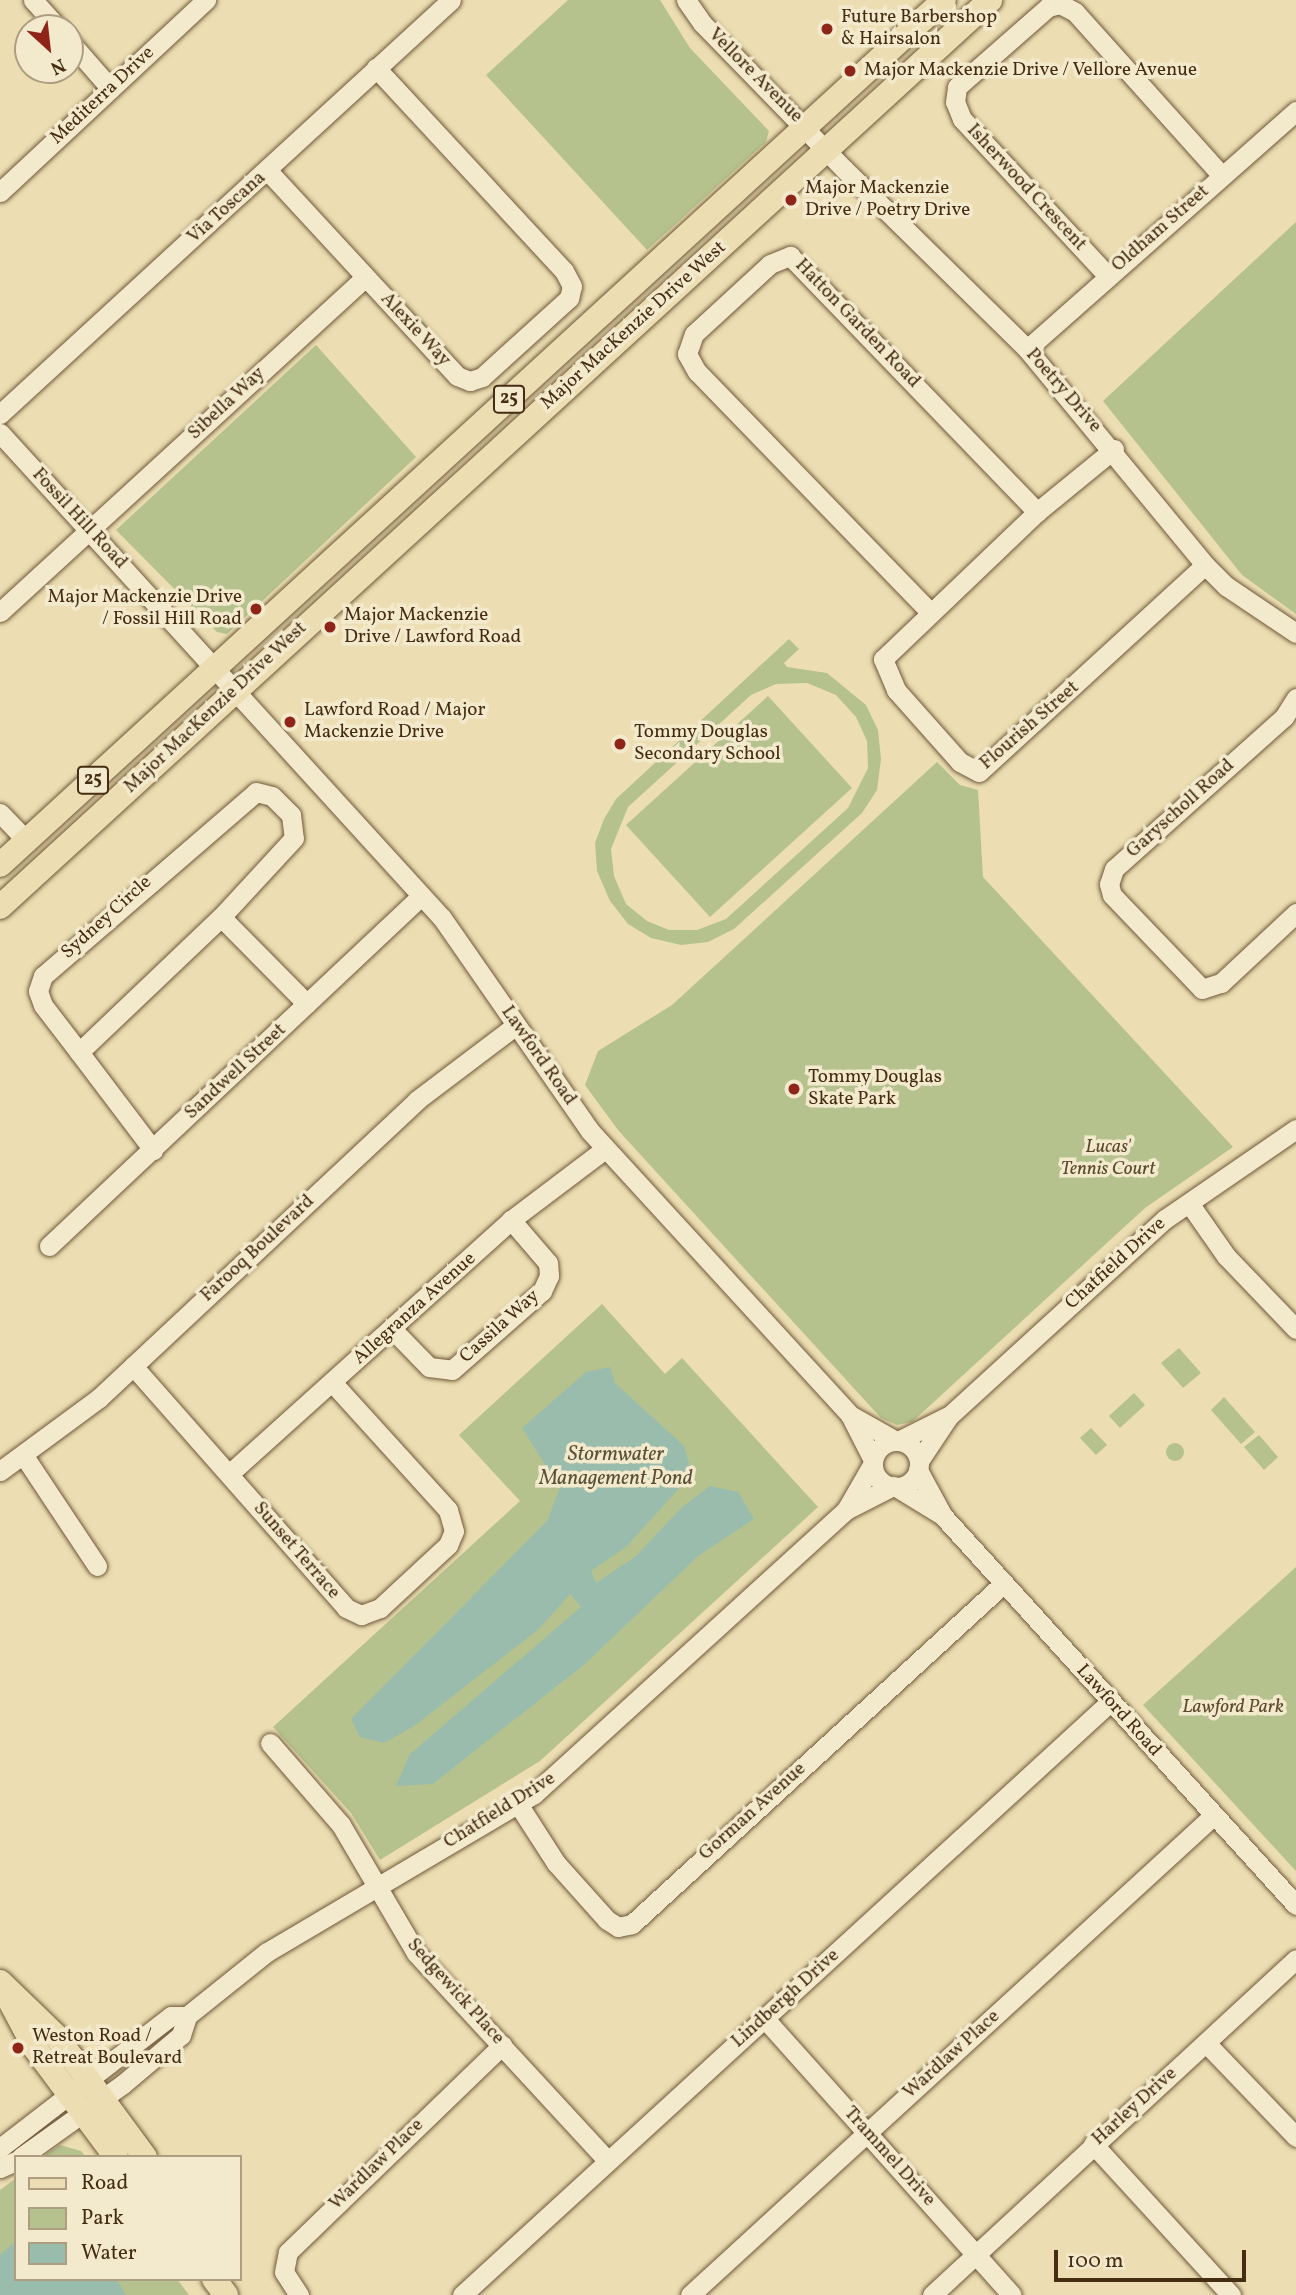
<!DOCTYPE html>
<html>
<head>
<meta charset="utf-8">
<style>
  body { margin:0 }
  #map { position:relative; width:1296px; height:2295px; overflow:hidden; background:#ecdeb2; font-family:Vollkorn,serif }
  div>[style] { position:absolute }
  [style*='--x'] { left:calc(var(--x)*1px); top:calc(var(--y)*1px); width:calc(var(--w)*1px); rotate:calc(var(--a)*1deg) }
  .green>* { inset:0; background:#b5c28e }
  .round { border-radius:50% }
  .water>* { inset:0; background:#99bcac }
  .roads { filter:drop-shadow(0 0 2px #6f583a) drop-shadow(0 0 2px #6f583a) }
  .minor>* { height:19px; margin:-9.5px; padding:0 9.5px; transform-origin:9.5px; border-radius:9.5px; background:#f3eacd }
  .minor>.ring { margin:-9.5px; padding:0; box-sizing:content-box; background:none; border:19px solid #f3eacd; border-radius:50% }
  .major>* { height:24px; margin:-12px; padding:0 12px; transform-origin:12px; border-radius:12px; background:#ecdeb2 }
  .dots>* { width:19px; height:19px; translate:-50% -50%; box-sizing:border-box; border:4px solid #f3eacd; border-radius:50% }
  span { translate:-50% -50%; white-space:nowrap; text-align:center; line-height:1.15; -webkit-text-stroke:7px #f3eacd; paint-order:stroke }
  .shield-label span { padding:2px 5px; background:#f3eacd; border:2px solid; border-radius:5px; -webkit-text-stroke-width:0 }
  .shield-label { font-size:18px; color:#452c12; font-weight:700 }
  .poi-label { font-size:19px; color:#452c12 }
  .left { translate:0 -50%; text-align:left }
  .right { translate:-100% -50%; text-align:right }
  .street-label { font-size:19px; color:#452c12 }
  .park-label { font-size:19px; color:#5b4a2b; font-style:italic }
  .water-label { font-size:21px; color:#5a5038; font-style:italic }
  .legend { position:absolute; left:14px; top:2155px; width:228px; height:126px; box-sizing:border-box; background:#f3eacd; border:2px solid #ad9e82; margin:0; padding:9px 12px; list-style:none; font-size:21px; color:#452c12 }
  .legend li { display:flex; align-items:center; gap:14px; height:35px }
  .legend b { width:35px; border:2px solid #ad9e82 }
  .north { position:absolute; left:14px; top:14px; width:70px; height:70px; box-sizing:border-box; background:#f3eacd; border:2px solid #ad9e82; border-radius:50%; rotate:153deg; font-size:19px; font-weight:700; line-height:28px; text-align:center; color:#452c12 }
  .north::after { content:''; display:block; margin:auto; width:24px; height:32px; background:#8f2418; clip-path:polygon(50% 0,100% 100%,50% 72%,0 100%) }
  .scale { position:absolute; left:1054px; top:2250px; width:192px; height:32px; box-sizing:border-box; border:4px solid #452c12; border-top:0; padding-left:9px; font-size:21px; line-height:24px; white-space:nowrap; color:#452c12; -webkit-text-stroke:5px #f3eacd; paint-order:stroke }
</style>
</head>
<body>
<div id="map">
  <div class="green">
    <i style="clip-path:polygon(568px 0,660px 0,690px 48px,769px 131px,766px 142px,647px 250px,486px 75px)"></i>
    <i style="clip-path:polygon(1296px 222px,1296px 614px,1242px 575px,1103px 401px)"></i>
    <i style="clip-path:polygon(316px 345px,416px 457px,227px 634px,217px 632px,116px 530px)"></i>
    <i style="clip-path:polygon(evenodd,789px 639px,799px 649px,784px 663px,787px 667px,827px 673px,866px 705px,878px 730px,881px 759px,877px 790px,862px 813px,734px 929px,708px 942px,681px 945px,651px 938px,628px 924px,610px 901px,597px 871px,595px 843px,604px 819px,616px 799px,789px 639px,807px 683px,836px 695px,856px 717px,867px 741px,868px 768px,848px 808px,726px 919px,697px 930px,669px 930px,647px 921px,626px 904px,614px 876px,611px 849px,628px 807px,751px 695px,776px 684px,807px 683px)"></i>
    <i style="clip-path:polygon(768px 696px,852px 788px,710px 917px,626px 825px)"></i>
    <i style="clip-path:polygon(937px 762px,960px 785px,978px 790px,983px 877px,1233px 1147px,1145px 1208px,912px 1422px,897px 1425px,881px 1418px,742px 1266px,618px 1130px,585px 1085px,598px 1051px,672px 1005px)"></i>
    <i style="clip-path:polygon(602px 1304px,665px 1374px,682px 1358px,818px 1507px,540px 1761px,380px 1860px,351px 1813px,273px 1727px,520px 1501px,459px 1435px)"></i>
    <i style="clip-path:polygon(1179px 1348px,1201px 1373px,1183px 1388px,1161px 1363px)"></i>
    <i style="clip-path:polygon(1134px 1393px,1145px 1405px,1120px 1428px,1109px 1416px)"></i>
    <i style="clip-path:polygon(1224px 1397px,1255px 1432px,1241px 1444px,1211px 1410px)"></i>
    <i style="clip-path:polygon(1091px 1428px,1107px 1445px,1096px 1455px,1080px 1438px)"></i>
    <i style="clip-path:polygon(1259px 1435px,1278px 1457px,1264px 1470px,1244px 1447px)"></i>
    <i class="round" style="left:1166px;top:1443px;width:18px;height:18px"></i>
    <i style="clip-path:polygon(1296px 1567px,1296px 1871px,1143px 1705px)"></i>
    <i style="clip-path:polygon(60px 2145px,81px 2151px,86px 2157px,42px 2157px)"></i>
    <i style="clip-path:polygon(16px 2178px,16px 2279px,177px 2279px,189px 2295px,0 2295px,0 2190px)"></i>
  </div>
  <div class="water">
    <i style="clip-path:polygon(610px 1367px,615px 1383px,684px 1446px,692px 1474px,626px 1547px,591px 1571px,596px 1583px,636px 1556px,682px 1507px,710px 1486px,738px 1492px,754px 1519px,698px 1556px,586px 1663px,433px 1784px,396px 1786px,410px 1754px,581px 1607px,570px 1594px,539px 1629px,414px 1726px,384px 1743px,360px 1737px,351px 1719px,547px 1521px,560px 1488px,522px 1428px,586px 1372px)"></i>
    <i style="clip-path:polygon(16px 2241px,16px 2279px,116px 2279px,126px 2295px,0 2295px,0 2255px)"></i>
  </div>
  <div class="roads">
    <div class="minor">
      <i style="--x:33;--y:0;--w:38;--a:48"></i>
      <i style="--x:686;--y:0;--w:28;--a:55"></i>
      <i style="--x:702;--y:23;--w:204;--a:45.8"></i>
      <i style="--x:844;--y:169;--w:257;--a:44.5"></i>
      <i style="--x:1027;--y:349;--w:280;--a:50.5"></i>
      <i style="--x:1205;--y:565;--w:30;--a:45"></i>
      <i style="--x:1226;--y:586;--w:84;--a:33.9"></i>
      <i style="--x:70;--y:42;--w:62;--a:48.9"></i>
      <i style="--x:268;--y:171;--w:279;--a:47.3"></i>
      <i style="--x:457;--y:376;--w:14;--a:21"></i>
      <i style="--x:470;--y:381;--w:13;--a:-18"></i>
      <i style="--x:482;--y:377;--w:118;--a:-42.2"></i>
      <i style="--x:569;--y:298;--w:12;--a:-76"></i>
      <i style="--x:572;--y:286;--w:17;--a:-118"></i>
      <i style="--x:564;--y:271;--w:277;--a:-132.8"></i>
      <i style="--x:0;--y:192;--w:282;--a:-43"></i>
      <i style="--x:1107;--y:275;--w:213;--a:-132.9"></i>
      <i style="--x:962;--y:119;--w:18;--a:-112"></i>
      <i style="--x:955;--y:102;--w:15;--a:-82"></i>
      <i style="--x:957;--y:87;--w:121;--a:-41.3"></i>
      <i style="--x:1048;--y:7;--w:12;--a:-14"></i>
      <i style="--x:1060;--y:4;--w:17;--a:28"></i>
      <i style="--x:1075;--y:12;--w:220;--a:48.1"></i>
      <i style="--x:1027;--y:349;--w:359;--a:-41.5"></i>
      <i style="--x:0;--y:414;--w:612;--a:-42.55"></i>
      <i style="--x:0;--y:433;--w:656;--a:47.66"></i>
      <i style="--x:442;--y:918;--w:259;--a:55.2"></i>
      <i style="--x:590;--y:1131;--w:385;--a:47.5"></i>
      <i style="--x:850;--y:1415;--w:51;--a:62.9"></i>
      <i style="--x:1114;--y:449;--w:99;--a:140.7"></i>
      <i style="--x:1037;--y:512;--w:213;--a:136.3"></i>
      <i style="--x:883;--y:659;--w:34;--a:67"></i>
      <i style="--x:896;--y:690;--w:96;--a:48.4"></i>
      <i style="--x:960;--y:762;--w:21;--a:28"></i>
      <i style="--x:979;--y:772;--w:306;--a:-42.5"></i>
      <i style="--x:929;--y:611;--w:333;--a:-134.1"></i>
      <i style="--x:697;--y:372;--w:21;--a:-119"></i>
      <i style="--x:687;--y:354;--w:21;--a:-71"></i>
      <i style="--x:694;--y:334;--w:103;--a:-42.6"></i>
      <i style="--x:770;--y:264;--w:22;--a:-22"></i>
      <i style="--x:790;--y:256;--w:356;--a:46"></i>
      <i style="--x:0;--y:612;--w:495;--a:-42.5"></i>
      <i style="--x:1296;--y:698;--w:22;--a:122"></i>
      <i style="--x:1284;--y:717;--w:228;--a:138.2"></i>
      <i style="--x:1114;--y:869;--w:16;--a:108"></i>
      <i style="--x:1109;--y:884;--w:11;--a:75"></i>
      <i style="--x:1112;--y:895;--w:130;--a:46.2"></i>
      <i style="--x:1202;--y:989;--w:20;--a:-18"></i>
      <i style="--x:1221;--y:983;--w:103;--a:-43"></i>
      <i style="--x:0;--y:813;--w:39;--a:46"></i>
      <i style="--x:221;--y:917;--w:196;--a:136.4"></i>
      <i style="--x:79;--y:1052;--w:59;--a:-127.5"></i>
      <i style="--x:43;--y:1005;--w:15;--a:-110"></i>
      <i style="--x:38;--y:991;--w:16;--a:-72"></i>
      <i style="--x:43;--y:976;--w:281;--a:-40.8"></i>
      <i style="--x:256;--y:792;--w:16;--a:14"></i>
      <i style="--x:272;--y:796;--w:27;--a:45"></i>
      <i style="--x:291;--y:815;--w:23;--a:83"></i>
      <i style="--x:294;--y:838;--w:108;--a:132.7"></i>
      <i style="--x:221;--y:917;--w:122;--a:45.3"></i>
      <i style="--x:79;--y:1052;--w:123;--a:52.9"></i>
      <i style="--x:1189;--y:1203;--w:65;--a:55.1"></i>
      <i style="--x:1226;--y:1256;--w:101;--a:46.2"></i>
      <i style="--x:49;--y:1246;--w:511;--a:-43.25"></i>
      <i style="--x:392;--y:1329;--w:53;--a:45.8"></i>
      <i style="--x:429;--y:1367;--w:23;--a:7"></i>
      <i style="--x:452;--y:1370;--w:120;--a:-41.3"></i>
      <i style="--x:542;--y:1291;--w:17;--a:-65"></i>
      <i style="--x:549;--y:1276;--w:13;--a:-94"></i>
      <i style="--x:548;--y:1263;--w:57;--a:-130.7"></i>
      <i style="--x:133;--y:1366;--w:322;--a:48.6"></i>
      <i style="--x:346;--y:1608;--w:17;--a:25"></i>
      <i style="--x:361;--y:1615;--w:20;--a:-20"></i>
      <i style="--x:380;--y:1608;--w:93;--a:-42.8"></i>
      <i style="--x:448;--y:1545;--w:15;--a:-67"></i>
      <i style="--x:454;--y:1531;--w:22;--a:-106"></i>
      <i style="--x:448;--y:1510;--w:171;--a:-132.2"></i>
      <i style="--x:850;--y:1415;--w:53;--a:29.5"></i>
      <i style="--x:898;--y:1441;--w:56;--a:-26.6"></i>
      <i class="ring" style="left:873px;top:1441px;width:27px;height:27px"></i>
      <i style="--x:24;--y:1456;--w:132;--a:56.4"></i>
      <i style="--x:919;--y:1461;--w:54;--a:-56.3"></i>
      <i style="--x:949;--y:1416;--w:292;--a:-42.4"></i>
      <i style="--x:1165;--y:1219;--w:159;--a:-34.5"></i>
      <i style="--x:918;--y:1470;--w:52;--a:61.5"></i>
      <i style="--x:943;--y:1516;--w:525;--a:47.78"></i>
      <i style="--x:0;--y:1471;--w:123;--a:-36.4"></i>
      <i style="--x:99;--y:1398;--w:436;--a:-43.1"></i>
      <i style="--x:417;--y:1100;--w:124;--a:-37.1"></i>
      <i style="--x:229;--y:1474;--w:380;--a:-42"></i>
      <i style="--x:511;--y:1220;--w:118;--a:-37.1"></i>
      <i style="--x:896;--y:1487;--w:54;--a:31.3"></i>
      <i style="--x:846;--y:1510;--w:54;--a:-60.1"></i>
      <i style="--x:270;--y:1743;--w:108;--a:49.1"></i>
      <i style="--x:341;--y:1825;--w:148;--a:59.6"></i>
      <i style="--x:416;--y:1953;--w:283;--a:47.3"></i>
      <i style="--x:518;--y:1804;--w:70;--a:57.2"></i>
      <i style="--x:556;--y:1863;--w:76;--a:48.2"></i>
      <i style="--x:607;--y:1920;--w:13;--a:32"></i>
      <i style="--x:618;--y:1927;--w:14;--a:-12"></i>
      <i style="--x:632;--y:1924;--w:503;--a:-42.5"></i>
      <i style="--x:765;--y:2019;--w:370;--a:48.2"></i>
      <i style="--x:1206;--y:2043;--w:130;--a:46.2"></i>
      <i style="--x:1093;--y:2144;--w:205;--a:47.6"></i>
      <i style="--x:0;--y:2148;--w:216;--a:-37.7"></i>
      <i style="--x:171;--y:2016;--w:16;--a:0"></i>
      <i style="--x:21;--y:2157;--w:125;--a:-35.6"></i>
      <i style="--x:123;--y:2084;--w:76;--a:-40.2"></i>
      <i style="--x:181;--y:2035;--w:20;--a:-72"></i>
      <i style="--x:187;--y:2016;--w:102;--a:-38.7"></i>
      <i style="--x:267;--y:1952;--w:310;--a:-30.6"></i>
      <i style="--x:534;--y:1794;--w:422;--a:-42.3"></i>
      <i style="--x:846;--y:1510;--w:53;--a:-27.1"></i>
      <i style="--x:0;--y:2168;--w:17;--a:-24"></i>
      <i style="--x:299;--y:2295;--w:27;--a:-123"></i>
      <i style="--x:284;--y:2272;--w:20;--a:-79"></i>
      <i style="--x:288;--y:2252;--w:298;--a:-44"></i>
      <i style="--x:462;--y:2295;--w:878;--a:-42.46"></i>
      <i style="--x:690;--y:2295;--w:709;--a:-42.49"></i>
      <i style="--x:932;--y:2295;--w:495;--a:-42.7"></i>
    </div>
    <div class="major">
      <i style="--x:0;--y:865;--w:1280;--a:-42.5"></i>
      <i style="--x:0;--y:907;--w:1343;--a:-42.49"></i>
      <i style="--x:0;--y:1982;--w:78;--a:44"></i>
      <i style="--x:56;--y:2036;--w:150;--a:53.7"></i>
      <i style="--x:10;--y:2001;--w:53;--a:62"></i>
      <i style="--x:35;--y:2048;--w:136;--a:53.4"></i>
      <i style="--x:214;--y:2279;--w:20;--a:53"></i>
    </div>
  </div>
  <div class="dots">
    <i style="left:827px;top:29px;background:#8f2418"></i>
    <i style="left:850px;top:71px;background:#8f2418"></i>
    <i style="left:791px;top:200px;background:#8f2418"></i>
    <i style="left:256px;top:609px;background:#8f2418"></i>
    <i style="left:330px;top:627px;background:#8f2418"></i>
    <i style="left:290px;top:722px;background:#8f2418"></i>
    <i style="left:620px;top:744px;background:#8f2418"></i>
    <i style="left:794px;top:1089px;background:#8f2418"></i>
    <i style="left:18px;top:2048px;background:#8f2418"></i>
  </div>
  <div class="shield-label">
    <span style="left:509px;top:399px">25</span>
    <span style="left:93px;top:780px">25</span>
  </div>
  <div class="poi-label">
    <span class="left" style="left:841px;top:29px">Future Barbershop<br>&amp; Hairsalon</span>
    <span class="left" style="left:864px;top:71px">Major Mackenzie Drive / Vellore Avenue</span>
    <span class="left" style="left:805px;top:200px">Major Mackenzie<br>Drive / Poetry Drive</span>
    <span class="right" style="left:242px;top:609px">Major Mackenzie Drive<br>/ Fossil Hill Road</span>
    <span class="left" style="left:344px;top:627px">Major Mackenzie<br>Drive / Lawford Road</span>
    <span class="left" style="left:304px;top:722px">Lawford Road / Major<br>Mackenzie Drive</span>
    <span class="left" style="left:634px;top:744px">Tommy Douglas<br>Secondary School</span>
    <span class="left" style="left:808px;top:1089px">Tommy Douglas<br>Skate Park</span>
    <span class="left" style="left:32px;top:2048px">Weston Road /<br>Retreat Boulevard</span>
  </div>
  <div class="street-label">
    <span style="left:755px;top:76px;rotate:45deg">Vellore Avenue</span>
    <span style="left:103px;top:96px;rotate:-43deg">Mediterra Drive</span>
    <span style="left:1026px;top:188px;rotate:47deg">Isherwood Crescent</span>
    <span style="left:227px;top:208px;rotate:-42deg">Via Toscana</span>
    <span style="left:1161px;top:229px;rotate:-41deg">Oldham Street</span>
    <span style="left:857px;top:324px;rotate:46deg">Hatton Garden Road</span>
    <span style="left:634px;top:326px;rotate:-42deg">Major MacKenzie Drive West</span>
    <span style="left:415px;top:330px;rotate:47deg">Alexie Way</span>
    <span style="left:1063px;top:391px;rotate:49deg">Poetry Drive</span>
    <span style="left:227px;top:404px;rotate:-43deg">Sibella Way</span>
    <span style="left:79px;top:519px;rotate:47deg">Fossil Hill Road</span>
    <span style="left:216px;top:708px;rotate:-43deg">Major MacKenzie Drive West</span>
    <span style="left:1030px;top:726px;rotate:-41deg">Flourish Street</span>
    <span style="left:1181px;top:809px;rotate:-42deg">Garyscholl Road</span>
    <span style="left:107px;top:918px;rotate:-42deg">Sydney Circle</span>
    <span style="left:538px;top:1056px;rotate:55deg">Lawford Road</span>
    <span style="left:236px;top:1072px;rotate:-43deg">Sandwell Street</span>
    <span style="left:258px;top:1249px;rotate:-43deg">Farooq Boulevard</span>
    <span style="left:1116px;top:1264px;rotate:-42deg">Chatfield Drive</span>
    <span style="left:415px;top:1309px;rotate:-42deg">Allegranza Avenue</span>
    <span style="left:500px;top:1327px;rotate:-42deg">Cassila Way</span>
    <span style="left:296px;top:1551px;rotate:49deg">Sunset Terrace</span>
    <span style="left:1118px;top:1711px;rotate:48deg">Lawford Road</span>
    <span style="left:500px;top:1811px;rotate:-32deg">Chatfield Drive</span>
    <span style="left:753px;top:1812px;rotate:-42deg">Gorman Avenue</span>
    <span style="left:455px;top:1992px;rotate:48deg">Sedgewick Place</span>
    <span style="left:786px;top:1999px;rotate:-42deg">Lindbergh Drive</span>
    <span style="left:952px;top:2055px;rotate:-42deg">Wardlaw Place</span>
    <span style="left:1135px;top:2107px;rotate:-42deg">Harley Drive</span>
    <span style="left:889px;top:2157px;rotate:48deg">Trammel Drive</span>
    <span style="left:377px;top:2165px;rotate:-44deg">Wardlaw Place</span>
  </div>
  <div class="park-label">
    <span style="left:1108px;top:1159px">Lucas'<br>Tennis Court</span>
    <span style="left:1233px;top:1708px">Lawford Park</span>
  </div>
  <div class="water-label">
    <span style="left:616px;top:1467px">Stormwater<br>Management Pond</span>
  </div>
  <ul class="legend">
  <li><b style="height:9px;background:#ecdeb2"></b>Road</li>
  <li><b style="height:19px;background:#b5c28e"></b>Park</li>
  <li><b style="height:19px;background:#99bcac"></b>Water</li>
  </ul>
  <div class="north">N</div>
  <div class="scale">100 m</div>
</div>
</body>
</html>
